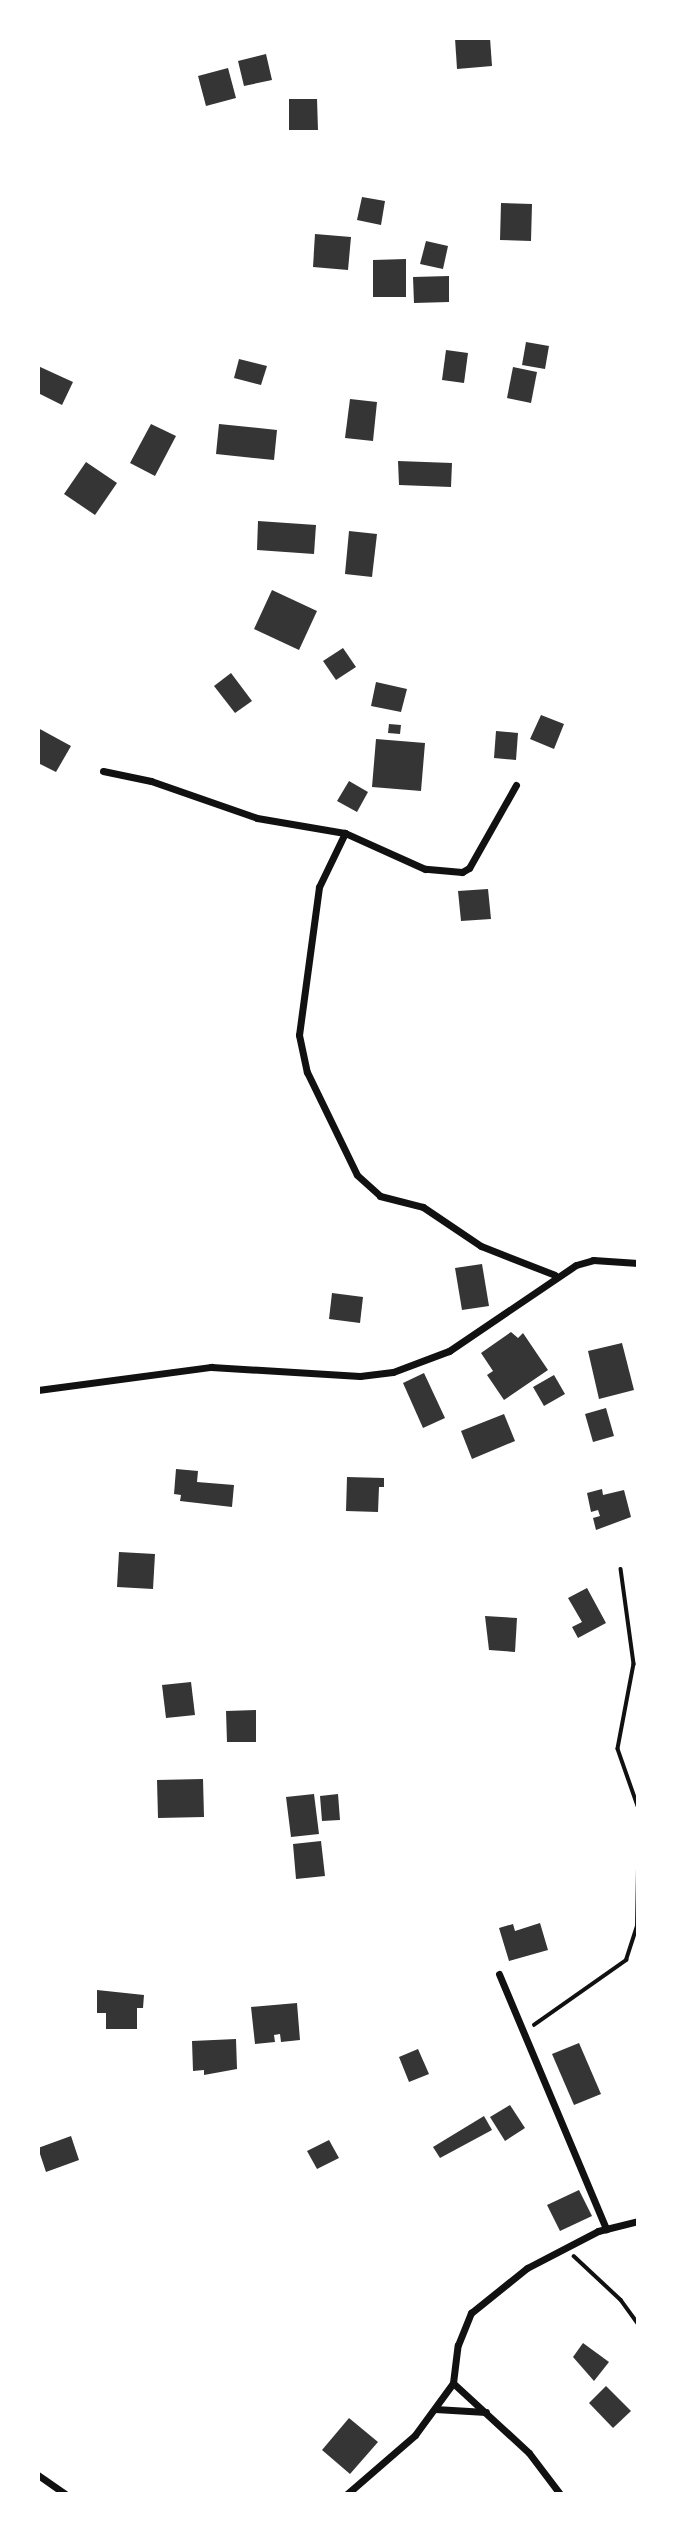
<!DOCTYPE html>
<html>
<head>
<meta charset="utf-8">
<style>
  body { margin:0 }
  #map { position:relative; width:676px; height:2532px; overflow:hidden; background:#fff; font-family:"Noto Serif",serif }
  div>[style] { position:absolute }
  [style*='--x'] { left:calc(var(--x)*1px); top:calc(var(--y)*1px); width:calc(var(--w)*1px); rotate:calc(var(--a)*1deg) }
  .building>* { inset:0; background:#353535 }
  .path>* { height:3.5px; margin:-1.75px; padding:0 1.75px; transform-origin:1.75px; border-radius:1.75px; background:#111 }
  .minor>* { height:7px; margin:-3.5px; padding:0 3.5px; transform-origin:3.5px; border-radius:3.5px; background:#111 }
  span { translate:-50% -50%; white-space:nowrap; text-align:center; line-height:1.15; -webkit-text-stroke:7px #fff; paint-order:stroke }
  .frame { position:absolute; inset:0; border:40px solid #fff; pointer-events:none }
</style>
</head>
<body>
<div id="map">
  <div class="building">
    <i style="clip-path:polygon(455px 38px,490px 38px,492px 66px,457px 69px)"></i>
    <i style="clip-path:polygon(266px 54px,272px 80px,244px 86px,238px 61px)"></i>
    <i style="clip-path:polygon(228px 68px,236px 98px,206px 106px,198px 76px)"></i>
    <i style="clip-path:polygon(289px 99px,317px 99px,318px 130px,289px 130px)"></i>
    <i style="clip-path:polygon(362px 197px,385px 201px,381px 225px,357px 220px)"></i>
    <i style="clip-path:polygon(501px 203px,532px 204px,531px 241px,500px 240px)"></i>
    <i style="clip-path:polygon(315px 234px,351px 237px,348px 270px,313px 267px)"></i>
    <i style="clip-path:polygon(426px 241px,448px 246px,443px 269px,420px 264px)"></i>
    <i style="clip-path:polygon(406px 259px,406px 297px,373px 297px,373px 260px)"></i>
    <i style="clip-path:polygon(449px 276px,449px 302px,414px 303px,413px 277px)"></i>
    <i style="clip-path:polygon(526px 342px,549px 346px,545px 369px,522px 365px)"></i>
    <i style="clip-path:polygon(446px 350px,468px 353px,464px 383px,442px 380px)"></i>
    <i style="clip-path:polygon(239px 359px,267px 366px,261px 385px,234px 378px)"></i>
    <i style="clip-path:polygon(38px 366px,73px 382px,62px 405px,38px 393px)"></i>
    <i style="clip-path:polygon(513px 367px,537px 372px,531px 403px,507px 398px)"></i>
    <i style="clip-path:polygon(350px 399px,377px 402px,373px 441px,345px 438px)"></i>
    <i style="clip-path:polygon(151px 424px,176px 436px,155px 476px,130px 463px)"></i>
    <i style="clip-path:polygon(219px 424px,277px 430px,274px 460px,216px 454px)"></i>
    <i style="clip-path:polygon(398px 461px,452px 463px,451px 487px,399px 485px)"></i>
    <i style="clip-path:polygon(86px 462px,117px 483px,95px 515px,64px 494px)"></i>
    <i style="clip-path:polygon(258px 521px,316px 525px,314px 554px,257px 550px)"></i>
    <i style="clip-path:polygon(349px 531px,377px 534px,372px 577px,345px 574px)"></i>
    <i style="clip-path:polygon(272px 590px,317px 611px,299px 650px,254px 629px)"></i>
    <i style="clip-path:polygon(343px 648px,356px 667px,336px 680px,323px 661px)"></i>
    <i style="clip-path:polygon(231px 673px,252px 701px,235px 713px,214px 686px)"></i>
    <i style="clip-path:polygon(376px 682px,407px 689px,401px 712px,371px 706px)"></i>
    <i style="clip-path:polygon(541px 715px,564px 724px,554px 749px,530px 739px)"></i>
    <i style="clip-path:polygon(389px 724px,401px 725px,400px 734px,388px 733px)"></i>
    <i style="clip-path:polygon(38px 728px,71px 746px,56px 772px,38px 763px)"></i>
    <i style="clip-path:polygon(496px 731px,518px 733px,516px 760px,494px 758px)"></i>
    <i style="clip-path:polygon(376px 739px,425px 743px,421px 791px,372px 787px)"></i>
    <i style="clip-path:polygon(349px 781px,368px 792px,357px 812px,337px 801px)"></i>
    <i style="clip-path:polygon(488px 889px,491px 919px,461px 921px,458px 891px)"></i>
    <i style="clip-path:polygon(482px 1264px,489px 1306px,462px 1310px,455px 1268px)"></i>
    <i style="clip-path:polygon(332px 1293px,363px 1297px,360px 1323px,329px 1319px)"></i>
    <i style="clip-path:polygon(511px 1332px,518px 1338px,523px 1333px,548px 1370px,504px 1400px,487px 1375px,493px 1371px,481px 1353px)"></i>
    <i style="clip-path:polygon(622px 1343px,634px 1390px,599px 1399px,588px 1351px)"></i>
    <i style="clip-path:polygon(424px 1373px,445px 1418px,423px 1428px,403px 1383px)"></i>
    <i style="clip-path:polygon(554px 1375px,565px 1394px,544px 1406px,533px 1387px)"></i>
    <i style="clip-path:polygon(606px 1408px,614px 1436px,593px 1442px,585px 1414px)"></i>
    <i style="clip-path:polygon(504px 1414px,515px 1441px,472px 1459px,461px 1431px)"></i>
    <i style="clip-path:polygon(176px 1469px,198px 1471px,197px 1482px,234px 1485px,232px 1507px,180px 1501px,181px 1495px,174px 1494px)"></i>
    <i style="clip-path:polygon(347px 1477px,384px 1478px,384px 1487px,379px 1487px,378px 1512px,346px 1511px)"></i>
    <i style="clip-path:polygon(602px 1489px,603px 1495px,624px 1490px,631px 1517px,596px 1530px,593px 1518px,600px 1516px,598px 1510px,591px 1512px,587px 1493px)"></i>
    <i style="clip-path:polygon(119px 1552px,155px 1554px,153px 1589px,117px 1587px)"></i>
    <i style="clip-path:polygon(587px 1588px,606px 1623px,578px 1638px,572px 1627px,582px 1622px,568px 1598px)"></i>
    <i style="clip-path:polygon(485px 1616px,517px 1618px,515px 1652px,489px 1650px)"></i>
    <i style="clip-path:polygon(191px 1682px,195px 1715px,166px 1718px,162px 1685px)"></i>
    <i style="clip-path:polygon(256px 1710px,256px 1742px,227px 1742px,226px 1711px)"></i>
    <i style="clip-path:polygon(203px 1779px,204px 1817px,158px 1818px,157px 1780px)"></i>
    <i style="clip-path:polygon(314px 1794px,319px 1834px,291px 1837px,286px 1797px)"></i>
    <i style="clip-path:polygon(338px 1794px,340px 1820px,322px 1821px,320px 1796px)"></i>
    <i style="clip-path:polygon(321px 1841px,325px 1876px,296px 1879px,293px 1844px)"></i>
    <i style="clip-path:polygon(540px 1923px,548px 1950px,509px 1961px,499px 1928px,513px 1924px,515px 1931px)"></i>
    <i style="clip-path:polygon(97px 1990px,144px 1995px,143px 2008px,137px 2008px,137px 2029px,106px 2029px,106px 2013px,97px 2013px)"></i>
    <i style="clip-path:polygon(297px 2003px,300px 2040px,281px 2042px,280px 2034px,274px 2035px,275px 2042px,255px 2044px,251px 2007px)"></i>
    <i style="clip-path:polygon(236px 2039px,237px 2069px,204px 2075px,204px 2070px,193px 2071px,192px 2041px)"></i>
    <i style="clip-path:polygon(579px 2043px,601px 2094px,574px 2105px,552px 2054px)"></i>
    <i style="clip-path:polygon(418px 2049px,429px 2074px,409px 2082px,399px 2057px)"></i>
    <i style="clip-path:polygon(510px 2105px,525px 2128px,505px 2141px,490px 2117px)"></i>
    <i style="clip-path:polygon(484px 2116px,492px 2130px,440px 2158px,433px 2147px)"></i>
    <i style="clip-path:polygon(71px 2136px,79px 2160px,46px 2172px,38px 2148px)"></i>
    <i style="clip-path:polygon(329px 2140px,339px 2158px,317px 2169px,307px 2151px)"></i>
    <i style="clip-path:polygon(579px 2190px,592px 2216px,560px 2231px,547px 2205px)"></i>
    <i style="clip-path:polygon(583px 2343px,609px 2362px,594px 2381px,573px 2357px)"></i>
    <i style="clip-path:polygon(606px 2386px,631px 2411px,613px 2428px,589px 2403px)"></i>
    <i style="clip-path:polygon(349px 2418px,378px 2442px,350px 2474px,322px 2450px)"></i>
  </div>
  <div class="path">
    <i style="--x:621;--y:1569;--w:96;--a:82.2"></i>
    <i style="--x:634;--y:1664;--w:86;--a:100.7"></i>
    <i style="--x:618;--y:1749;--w:60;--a:70.7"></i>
    <i style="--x:534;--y:2025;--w:113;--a:-35.2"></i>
    <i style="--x:626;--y:1960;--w:36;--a:-72"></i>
    <i style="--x:637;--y:1926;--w:57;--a:-89"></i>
    <i style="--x:574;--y:2256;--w:64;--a:43.1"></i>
    <i style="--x:621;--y:2300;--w:29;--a:54"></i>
  </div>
  <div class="minor">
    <i style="--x:103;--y:771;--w:49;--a:11.8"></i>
    <i style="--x:151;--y:781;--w:112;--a:19.2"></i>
    <i style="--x:257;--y:818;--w:89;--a:9.7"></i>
    <i style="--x:516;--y:785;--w:95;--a:119.5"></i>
    <i style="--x:469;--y:868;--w:8;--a:150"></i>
    <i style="--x:462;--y:872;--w:37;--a:-175"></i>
    <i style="--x:425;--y:869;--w:88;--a:-155.8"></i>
    <i style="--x:345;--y:833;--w:60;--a:115.7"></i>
    <i style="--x:319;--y:887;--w:149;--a:97.7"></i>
    <i style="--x:299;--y:1035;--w:38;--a:78"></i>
    <i style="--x:307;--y:1072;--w:114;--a:64.1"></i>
    <i style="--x:357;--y:1175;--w:31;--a:42"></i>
    <i style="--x:380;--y:1196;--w:44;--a:14.3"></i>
    <i style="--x:423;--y:1207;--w:70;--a:33.9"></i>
    <i style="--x:481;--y:1246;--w:79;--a:21.4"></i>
    <i style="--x:38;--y:1390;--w:175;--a:-7.6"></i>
    <i style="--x:211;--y:1367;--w:149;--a:3.5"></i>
    <i style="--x:360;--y:1376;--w:33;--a:-7"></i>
    <i style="--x:393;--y:1372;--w:60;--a:-20.6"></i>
    <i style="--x:449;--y:1351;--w:153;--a:-34.1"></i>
    <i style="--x:576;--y:1265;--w:18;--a:-16"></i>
    <i style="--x:593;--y:1260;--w:45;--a:3.8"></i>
    <i style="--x:499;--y:1974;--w:277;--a:67.2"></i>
    <i style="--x:453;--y:2383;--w:103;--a:42.6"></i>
    <i style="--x:529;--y:2453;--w:51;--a:52.9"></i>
    <i style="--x:435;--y:2409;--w:51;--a:3.4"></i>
    <i style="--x:38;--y:2475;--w:33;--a:35"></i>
    <i style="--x:347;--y:2494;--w:90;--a:-40.9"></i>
    <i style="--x:415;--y:2435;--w:64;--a:-53.8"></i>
    <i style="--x:453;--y:2383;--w:38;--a:-83"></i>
    <i style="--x:458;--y:2345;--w:35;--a:-68"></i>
    <i style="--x:471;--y:2313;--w:72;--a:-38.8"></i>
    <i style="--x:527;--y:2268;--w:80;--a:-27.5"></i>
    <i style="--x:598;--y:2231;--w:41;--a:-14"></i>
  </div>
  <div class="frame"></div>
</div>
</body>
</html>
